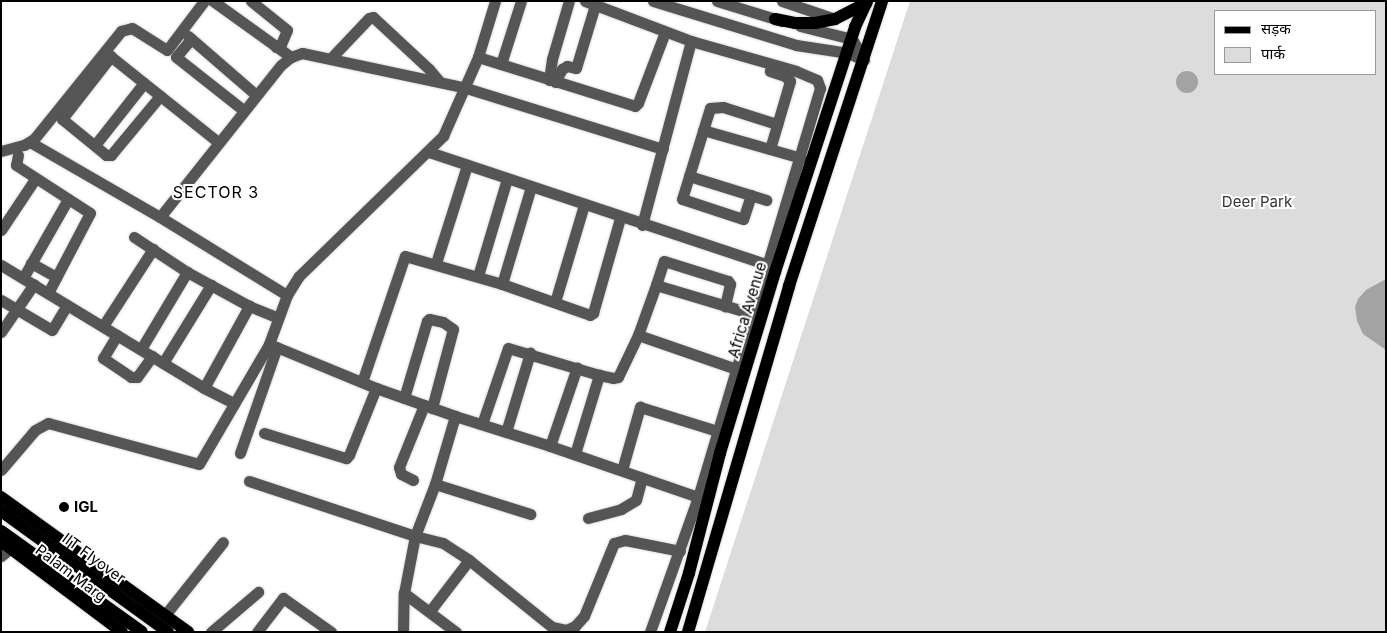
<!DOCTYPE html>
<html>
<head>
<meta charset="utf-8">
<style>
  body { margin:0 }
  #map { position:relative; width:1387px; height:633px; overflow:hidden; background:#fff; font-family:Inter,"Noto Sans Devanagari",sans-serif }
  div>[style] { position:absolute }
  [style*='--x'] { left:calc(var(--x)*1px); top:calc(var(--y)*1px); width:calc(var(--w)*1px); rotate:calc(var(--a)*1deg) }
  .green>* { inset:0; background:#dcdcdc }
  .water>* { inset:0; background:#a3a3a3 }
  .round { border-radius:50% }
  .roads { filter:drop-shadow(0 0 1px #dbdbdb) drop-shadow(0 0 1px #dbdbdb) }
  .minor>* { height:11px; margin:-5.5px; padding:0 5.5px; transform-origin:5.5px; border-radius:5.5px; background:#555 }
  .major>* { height:12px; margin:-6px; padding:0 6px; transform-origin:6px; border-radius:6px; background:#000 }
  .dots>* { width:14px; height:14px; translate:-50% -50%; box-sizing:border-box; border:2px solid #fff; border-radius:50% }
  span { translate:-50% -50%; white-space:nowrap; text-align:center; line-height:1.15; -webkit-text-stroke:4px #fff; paint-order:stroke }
  .park-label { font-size:15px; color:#333 }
  .street-label { font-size:15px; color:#000 }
  .poi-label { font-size:15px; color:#000; font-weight:700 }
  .left { translate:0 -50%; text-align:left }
  .neighbourhood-label { font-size:16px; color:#000; letter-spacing:1px }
  .frame { position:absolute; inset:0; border:2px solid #000; pointer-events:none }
  .legend { position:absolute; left:1214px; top:10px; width:162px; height:65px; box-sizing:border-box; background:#fff; border:1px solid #999; margin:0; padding:6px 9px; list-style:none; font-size:15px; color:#000 }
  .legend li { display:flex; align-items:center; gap:10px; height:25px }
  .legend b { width:25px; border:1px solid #999 }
</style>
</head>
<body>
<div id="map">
  <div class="green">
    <i style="clip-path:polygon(evenodd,910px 1px,1386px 1px,1386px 632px,705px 632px,910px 1px,1216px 11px,1376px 11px,1376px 74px,1216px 74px,1216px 11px)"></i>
  </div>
  <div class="water">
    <i class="round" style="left:1176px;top:71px;width:22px;height:22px"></i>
    <i style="clip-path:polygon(1386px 279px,1386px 350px,1363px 334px,1357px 321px,1355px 307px,1358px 299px,1366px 290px)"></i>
  </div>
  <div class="roads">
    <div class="minor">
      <i style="--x:213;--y:1;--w:96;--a:35.7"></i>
      <i style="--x:251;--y:1;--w:46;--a:38.9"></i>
      <i style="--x:287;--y:30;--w:15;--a:113"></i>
      <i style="--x:281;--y:44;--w:6;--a:149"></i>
      <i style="--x:585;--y:1;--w:113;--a:20.7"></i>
      <i style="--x:691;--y:41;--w:109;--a:15.9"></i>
      <i style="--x:796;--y:71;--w:23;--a:23"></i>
      <i style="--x:817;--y:80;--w:9;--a:69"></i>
      <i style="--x:820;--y:88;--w:427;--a:106.6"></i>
      <i style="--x:698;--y:497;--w:143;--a:109.6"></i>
      <i style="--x:653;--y:1;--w:150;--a:17.1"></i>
      <i style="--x:796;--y:45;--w:53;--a:8.7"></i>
      <i style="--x:848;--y:53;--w:17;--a:24"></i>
      <i style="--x:717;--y:1;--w:68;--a:17.1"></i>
      <i style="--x:782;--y:1;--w:56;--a:18.8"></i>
      <i style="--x:800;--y:26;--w:54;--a:14"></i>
      <i style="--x:852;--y:39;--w:24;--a:60"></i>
      <i style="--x:188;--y:36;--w:90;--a:40.9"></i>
      <i style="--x:191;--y:39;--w:23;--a:130"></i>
      <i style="--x:176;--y:57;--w:85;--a:38.3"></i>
      <i style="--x:109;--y:55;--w:139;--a:38.6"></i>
      <i style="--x:111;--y:56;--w:80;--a:127.9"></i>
      <i style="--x:62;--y:119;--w:57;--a:39.3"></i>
      <i style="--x:106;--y:155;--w:5;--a:0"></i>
      <i style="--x:111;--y:155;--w:77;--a:-50.3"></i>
      <i style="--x:478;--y:57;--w:164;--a:17.3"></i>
      <i style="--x:635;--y:106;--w:4;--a:-45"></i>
      <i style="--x:638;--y:103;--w:76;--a:-69.2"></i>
      <i style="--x:331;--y:58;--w:55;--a:-46.5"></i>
      <i style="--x:369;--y:18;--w:4;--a:-14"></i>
      <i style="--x:373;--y:17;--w:76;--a:42.9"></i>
      <i style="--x:429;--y:69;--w:16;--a:50"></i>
      <i style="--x:501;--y:64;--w:66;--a:-72.4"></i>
      <i style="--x:549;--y:80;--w:21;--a:-82"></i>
      <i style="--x:552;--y:59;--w:60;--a:-73.7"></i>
      <i style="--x:555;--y:82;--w:15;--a:-62"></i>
      <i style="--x:562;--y:69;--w:6;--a:-31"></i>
      <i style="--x:567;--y:66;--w:9;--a:13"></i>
      <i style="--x:576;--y:68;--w:66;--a:-73.2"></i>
      <i style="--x:703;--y:130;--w:102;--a:15.9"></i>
      <i style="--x:30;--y:142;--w:150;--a:30"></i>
      <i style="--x:160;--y:217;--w:149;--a:31.6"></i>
      <i style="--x:95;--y:145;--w:79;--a:-51.7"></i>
      <i style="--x:770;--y:149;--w:71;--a:-73.6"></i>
      <i style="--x:790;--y:81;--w:7;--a:-135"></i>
      <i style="--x:785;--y:76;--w:16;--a:-162"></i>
      <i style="--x:1;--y:151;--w:24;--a:-15"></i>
      <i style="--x:24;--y:145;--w:12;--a:-31"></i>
      <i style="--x:34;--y:139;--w:139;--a:-51.1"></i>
      <i style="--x:121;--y:31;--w:11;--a:-15"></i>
      <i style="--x:132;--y:28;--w:41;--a:32.2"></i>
      <i style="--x:167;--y:50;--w:61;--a:-52.9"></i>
      <i style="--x:429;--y:152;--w:357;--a:18.4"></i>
      <i style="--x:18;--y:155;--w:10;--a:101"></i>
      <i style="--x:16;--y:165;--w:88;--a:33"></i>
      <i style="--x:90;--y:213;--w:90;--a:117.7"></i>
      <i style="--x:689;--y:176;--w:81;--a:17.3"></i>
      <i style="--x:751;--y:195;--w:25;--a:108"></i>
      <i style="--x:743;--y:219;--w:64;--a:-161.8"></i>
      <i style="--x:682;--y:199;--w:95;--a:-72.9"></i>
      <i style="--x:710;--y:108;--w:13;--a:-4"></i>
      <i style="--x:723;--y:107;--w:57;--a:17.5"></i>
      <i style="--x:160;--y:217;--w:194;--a:-51.5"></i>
      <i style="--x:281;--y:65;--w:13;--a:-39"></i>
      <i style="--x:291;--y:57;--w:12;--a:-20"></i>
      <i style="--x:302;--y:53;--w:168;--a:12"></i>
      <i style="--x:466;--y:88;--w:206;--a:17.2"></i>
      <i style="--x:642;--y:225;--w:190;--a:-75.1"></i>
      <i style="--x:1;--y:230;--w:61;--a:-56.3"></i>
      <i style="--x:134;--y:237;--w:64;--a:33.4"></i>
      <i style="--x:187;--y:272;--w:71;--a:28.7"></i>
      <i style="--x:249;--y:306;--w:31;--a:22"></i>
      <i style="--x:31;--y:263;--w:29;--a:29"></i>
      <i style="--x:436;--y:263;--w:103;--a:-72.4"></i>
      <i style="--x:1;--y:265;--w:237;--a:31.2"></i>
      <i style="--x:204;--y:388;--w:34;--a:27"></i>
      <i style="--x:478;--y:276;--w:101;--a:-73.4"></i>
      <i style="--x:23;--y:278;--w:91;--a:-60.3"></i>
      <i style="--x:502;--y:284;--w:101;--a:-73.4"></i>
      <i style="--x:656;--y:285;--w:25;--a:-72"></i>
      <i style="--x:664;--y:261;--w:67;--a:17.4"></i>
      <i style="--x:728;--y:281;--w:4;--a:56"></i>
      <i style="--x:730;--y:284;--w:23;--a:103"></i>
      <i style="--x:1;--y:300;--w:59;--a:30.5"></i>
      <i style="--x:52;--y:330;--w:29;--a:-59"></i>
      <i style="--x:555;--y:302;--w:101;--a:-73.4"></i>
      <i style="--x:103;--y:326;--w:92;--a:-57"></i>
      <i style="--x:1;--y:332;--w:58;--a:-55.5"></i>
      <i style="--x:117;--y:335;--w:27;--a:121"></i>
      <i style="--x:103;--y:358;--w:34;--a:34"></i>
      <i style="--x:131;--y:377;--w:6;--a:0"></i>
      <i style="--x:137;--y:377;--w:26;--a:-54"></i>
      <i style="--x:638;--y:335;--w:104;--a:19.1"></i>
      <i style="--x:269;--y:344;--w:116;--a:22.4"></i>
      <i style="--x:376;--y:388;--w:84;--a:19.5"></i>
      <i style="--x:455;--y:416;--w:100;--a:17.5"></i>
      <i style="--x:550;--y:446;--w:157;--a:19"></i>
      <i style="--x:141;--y:349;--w:90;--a:-59.1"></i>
      <i style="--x:163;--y:363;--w:92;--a:-58.4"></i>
      <i style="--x:362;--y:382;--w:133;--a:-71.2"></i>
      <i style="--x:405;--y:256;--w:101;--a:16.1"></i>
      <i style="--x:502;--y:284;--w:93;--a:19.4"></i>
      <i style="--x:590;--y:315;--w:4;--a:-34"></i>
      <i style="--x:593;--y:313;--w:99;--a:-74.1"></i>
      <i style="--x:204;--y:388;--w:94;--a:-61.2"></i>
      <i style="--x:404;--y:398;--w:80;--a:-73.4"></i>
      <i style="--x:427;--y:321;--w:3;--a:-45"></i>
      <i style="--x:429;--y:319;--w:14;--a:12"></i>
      <i style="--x:443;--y:322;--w:12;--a:35"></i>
      <i style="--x:453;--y:329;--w:82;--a:104.9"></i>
      <i style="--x:482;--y:424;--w:80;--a:-71.1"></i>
      <i style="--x:508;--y:348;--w:95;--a:16.5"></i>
      <i style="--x:599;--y:375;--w:14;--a:12"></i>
      <i style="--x:613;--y:378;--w:5;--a:-11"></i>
      <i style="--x:618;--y:377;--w:47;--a:-64.5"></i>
      <i style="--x:638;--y:335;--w:53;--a:-70.2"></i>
      <i style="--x:656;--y:285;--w:101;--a:16.6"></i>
      <i style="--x:506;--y:432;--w:83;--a:-73.1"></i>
      <i style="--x:264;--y:433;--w:86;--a:17"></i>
      <i style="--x:346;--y:458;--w:4;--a:-45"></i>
      <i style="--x:349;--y:455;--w:72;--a:-68.1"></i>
      <i style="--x:550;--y:446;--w:83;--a:-71.1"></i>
      <i style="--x:240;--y:453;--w:112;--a:-70.8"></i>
      <i style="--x:575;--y:454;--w:83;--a:-73.1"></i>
      <i style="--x:1;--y:470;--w:52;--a:-49.6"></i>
      <i style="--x:35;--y:430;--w:15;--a:-28"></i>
      <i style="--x:48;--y:423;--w:156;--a:15.2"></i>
      <i style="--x:199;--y:464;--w:139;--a:-59.7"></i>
      <i style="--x:269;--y:344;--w:52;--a:-69.8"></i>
      <i style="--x:287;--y:295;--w:22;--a:-58"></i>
      <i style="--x:299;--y:276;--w:201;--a:-44.2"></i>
      <i style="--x:443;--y:136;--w:86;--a:-66.1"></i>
      <i style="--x:478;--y:57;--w:59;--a:-73.1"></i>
      <i style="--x:622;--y:470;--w:66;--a:-74.1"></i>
      <i style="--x:640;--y:407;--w:81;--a:17.3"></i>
      <i style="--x:413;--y:480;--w:13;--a:-153"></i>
      <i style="--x:401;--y:474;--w:7;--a:-106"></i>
      <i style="--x:399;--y:467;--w:67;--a:-68"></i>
      <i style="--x:249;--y:481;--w:175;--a:18.3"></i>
      <i style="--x:415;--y:536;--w:29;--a:14"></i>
      <i style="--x:443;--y:543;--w:31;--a:33"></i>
      <i style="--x:435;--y:484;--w:100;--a:17.5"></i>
      <i style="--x:588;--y:518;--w:34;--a:-15"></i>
      <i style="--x:621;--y:509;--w:17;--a:-31"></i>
      <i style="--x:636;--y:500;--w:23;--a:-75"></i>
      <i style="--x:1;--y:556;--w:13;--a:-39"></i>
      <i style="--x:404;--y:593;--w:65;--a:36.9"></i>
      <i style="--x:430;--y:611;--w:64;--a:-52.6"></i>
      <i style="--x:469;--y:560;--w:107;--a:38.9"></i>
      <i style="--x:552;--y:627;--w:14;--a:12"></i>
      <i style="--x:566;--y:630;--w:10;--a:-24"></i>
      <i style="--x:575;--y:626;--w:13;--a:-48"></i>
      <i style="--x:584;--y:616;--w:79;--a:-67.7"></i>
      <i style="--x:614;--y:543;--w:11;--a:-15"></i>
      <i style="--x:625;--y:540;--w:56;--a:11.3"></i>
      <i style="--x:165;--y:615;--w:93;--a:-51.5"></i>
      <i style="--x:211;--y:632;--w:62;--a:-40.4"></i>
      <i style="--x:257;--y:632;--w:43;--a:-52.6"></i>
      <i style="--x:283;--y:598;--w:59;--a:35.3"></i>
      <i style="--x:403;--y:632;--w:39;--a:-89"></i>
      <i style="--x:404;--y:593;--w:58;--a:-79.1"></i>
      <i style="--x:415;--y:536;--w:56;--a:-69"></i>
      <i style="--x:435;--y:484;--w:71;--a:-73.6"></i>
    </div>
    <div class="major">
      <i style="--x:775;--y:19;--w:20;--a:11"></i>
      <i style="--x:795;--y:23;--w:20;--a:0"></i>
      <i style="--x:815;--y:23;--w:20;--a:-11"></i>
      <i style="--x:835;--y:19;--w:35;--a:-27"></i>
      <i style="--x:1;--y:497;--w:231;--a:35.8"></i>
      <i style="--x:1;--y:511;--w:206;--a:35.9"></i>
      <i style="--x:1;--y:531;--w:173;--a:35.6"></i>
      <i style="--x:2;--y:542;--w:150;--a:36.9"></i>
      <i style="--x:670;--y:632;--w:62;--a:-72.1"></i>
      <i style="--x:689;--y:573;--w:124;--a:-75.5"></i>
      <i style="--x:720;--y:453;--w:189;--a:-73.1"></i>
      <i style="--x:775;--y:272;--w:258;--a:-71.9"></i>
      <i style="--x:855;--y:27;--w:29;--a:-65"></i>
      <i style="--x:688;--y:632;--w:360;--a:-73.7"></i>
      <i style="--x:789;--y:286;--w:300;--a:-71.9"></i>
    </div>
  </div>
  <div class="dots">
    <i style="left:64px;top:507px;background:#000"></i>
  </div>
  <div class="park-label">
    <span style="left:1257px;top:202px">Deer Park</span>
  </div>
  <div class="street-label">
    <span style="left:747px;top:310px;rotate:-73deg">Africa Avenue</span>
    <span style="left:94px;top:558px;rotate:36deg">IIT Flyover</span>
    <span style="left:71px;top:573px;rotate:37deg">Palam Marg</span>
  </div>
  <div class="poi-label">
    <span class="left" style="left:74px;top:507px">IGL</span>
  </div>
  <div class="neighbourhood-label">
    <span style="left:216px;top:192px">SECTOR 3</span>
  </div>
  <div class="frame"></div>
  <ul class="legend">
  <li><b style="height:6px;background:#000"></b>सड़क</li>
  <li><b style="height:14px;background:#dcdcdc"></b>पार्क</li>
  </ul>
</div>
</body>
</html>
